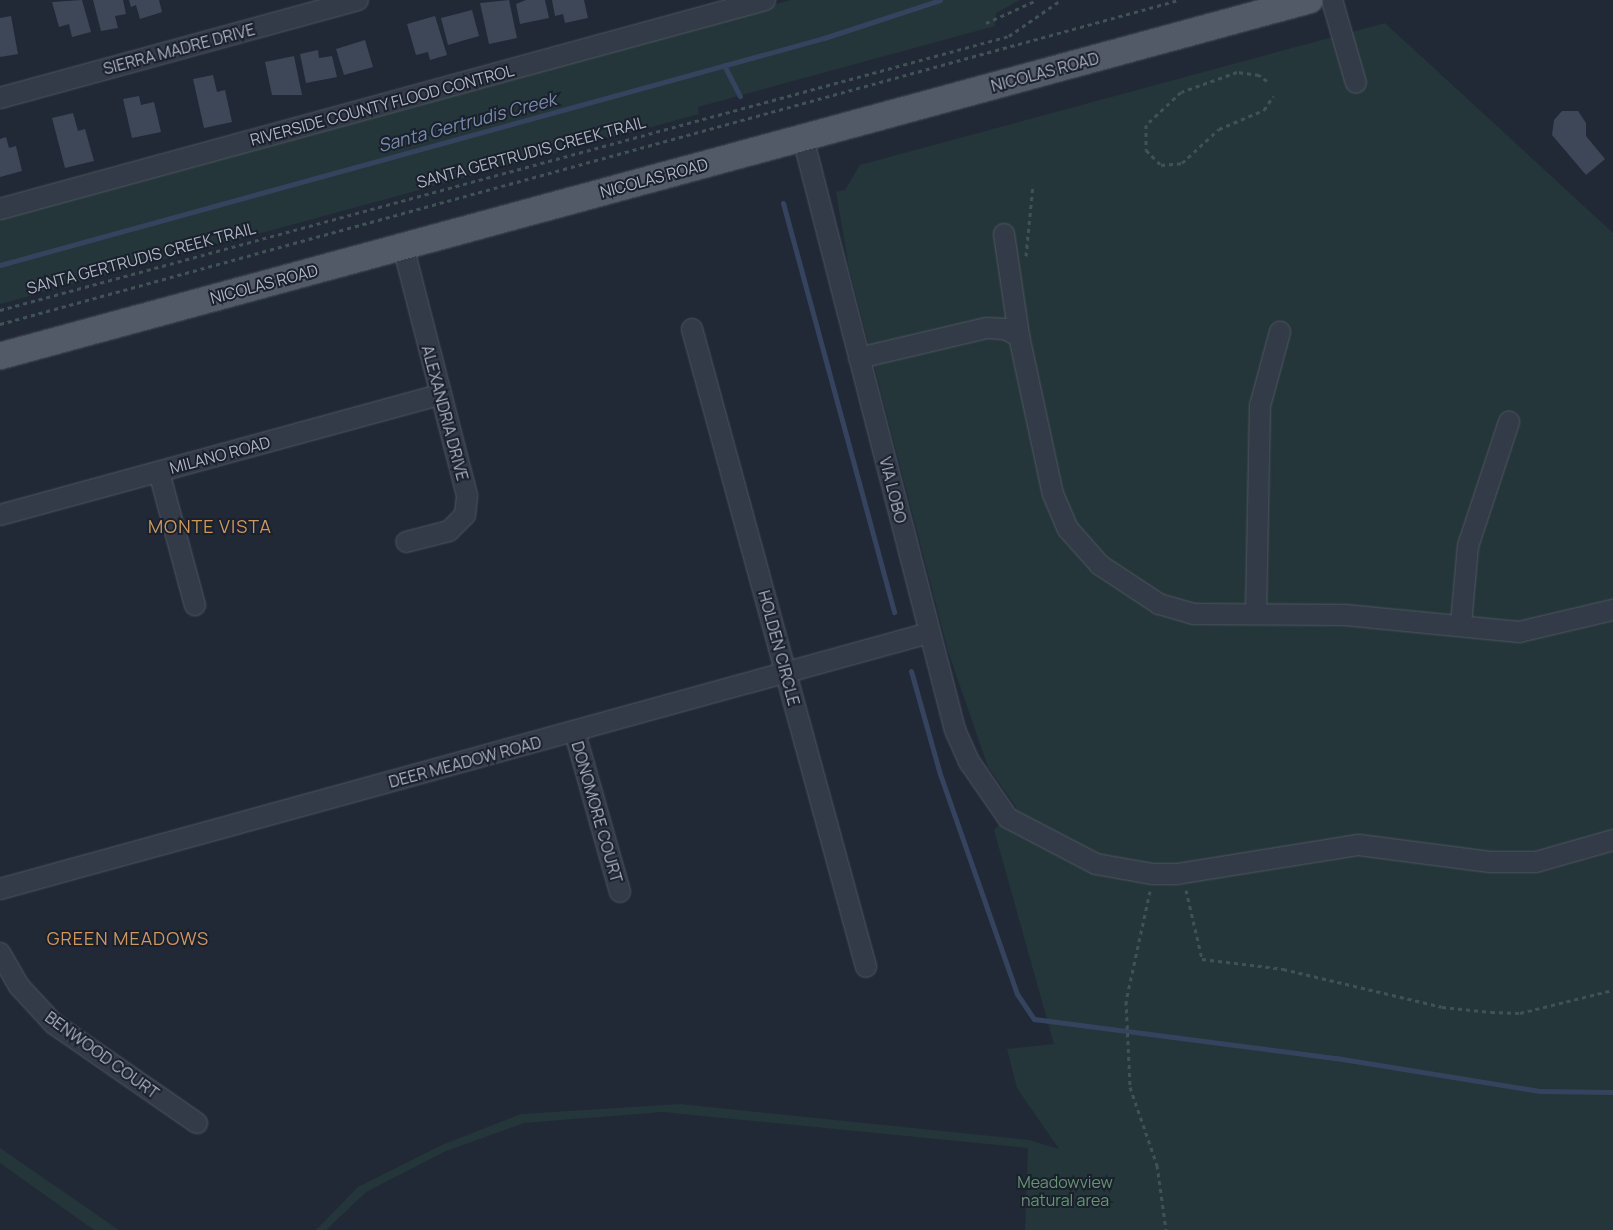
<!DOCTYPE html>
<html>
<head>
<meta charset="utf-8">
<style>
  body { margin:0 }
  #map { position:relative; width:1613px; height:1230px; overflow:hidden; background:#212937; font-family:Manrope,sans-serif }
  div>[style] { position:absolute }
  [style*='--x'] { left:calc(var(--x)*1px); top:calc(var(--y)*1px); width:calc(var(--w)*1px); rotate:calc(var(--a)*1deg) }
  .green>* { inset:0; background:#243639 }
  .stream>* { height:5px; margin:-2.5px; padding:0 2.5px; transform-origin:2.5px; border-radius:2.5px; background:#35435e }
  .building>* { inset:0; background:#3d4757 }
  .path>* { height:3px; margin-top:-1.5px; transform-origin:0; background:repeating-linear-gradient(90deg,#415256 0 4px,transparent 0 8px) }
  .roads { filter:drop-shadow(0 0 1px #4f5662) drop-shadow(0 0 1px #4f5662) }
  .minor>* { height:20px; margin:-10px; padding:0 10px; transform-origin:10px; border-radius:10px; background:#343b48 }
  .major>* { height:26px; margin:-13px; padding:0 13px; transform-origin:13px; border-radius:13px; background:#525a68 }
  span { translate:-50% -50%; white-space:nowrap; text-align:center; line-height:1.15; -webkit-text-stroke:4px #1a202c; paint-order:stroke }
  .street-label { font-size:16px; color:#afb6c4 }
  .park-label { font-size:16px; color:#679475 }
  .water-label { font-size:18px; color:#788aac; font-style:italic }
  .neighbourhood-label { font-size:18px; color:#d0985f; letter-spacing:1px }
</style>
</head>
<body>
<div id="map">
  <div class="green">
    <i style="clip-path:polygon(791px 0,1020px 0,996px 13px,995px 26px,698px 107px,699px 114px,0 304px,0 215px)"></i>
    <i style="clip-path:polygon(1385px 23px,1613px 233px,1613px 1230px,1025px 1230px,1028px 1148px,662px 1112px,524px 1123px,446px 1151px,366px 1192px,326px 1230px,316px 1230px,358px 1187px,442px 1145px,521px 1114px,680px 1104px,1029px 1140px,1059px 1149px,1017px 1088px,1007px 1049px,1054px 1044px,994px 830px,1017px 808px,988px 767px,948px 651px,849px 268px,836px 192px,845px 190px,860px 165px)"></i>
    <i style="clip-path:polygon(0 1148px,119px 1230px,94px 1230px,0 1163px)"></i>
  </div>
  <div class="stream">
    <i style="--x:724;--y:65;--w:35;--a:63"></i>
    <i style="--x:783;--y:203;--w:424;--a:74.8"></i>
    <i style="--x:0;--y:265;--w:855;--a:-15.4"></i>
    <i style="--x:824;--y:38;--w:122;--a:-18.1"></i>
    <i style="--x:911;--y:671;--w:107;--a:74.3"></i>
    <i style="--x:940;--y:774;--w:233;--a:70.7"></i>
    <i style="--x:1017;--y:994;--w:30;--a:56"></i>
    <i style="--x:1034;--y:1019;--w:305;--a:7.4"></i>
    <i style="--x:1336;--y:1058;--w:207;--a:9.2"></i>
    <i style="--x:1540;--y:1091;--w:73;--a:0.8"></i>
  </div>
  <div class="building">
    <i style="clip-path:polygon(82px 0,91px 32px,72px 37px,69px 24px,59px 27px,52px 2px)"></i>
    <i style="clip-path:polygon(93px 0,123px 0,126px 14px,115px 16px,118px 28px,101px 31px)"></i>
    <i style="clip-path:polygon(129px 0,159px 0,162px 12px,140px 19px,136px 5px,131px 7px)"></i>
    <i style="clip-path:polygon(509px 0,517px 38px,489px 44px,480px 3px)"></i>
    <i style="clip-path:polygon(526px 0,545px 0,549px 18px,520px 24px,516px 4px)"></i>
    <i style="clip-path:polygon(552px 0,584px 0,588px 18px,565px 23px,563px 14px,555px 16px)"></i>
    <i style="clip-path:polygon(472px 10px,479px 36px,448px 45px,441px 18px)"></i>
    <i style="clip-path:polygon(11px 16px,18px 54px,0 57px,0 18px)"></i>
    <i style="clip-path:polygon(435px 16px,447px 55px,430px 60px,428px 52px,416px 55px,407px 24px)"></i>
    <i style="clip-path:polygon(365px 40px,373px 67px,344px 75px,336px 49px)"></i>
    <i style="clip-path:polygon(318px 50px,319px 58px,332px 56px,337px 77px,306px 83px,300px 54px)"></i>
    <i style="clip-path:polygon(294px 56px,302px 95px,272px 95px,265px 62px)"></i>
    <i style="clip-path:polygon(213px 75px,217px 92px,225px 90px,232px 122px,204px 128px,193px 79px)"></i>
    <i style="clip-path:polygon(139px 96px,141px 105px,154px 102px,161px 132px,132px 138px,123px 99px)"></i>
    <i style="clip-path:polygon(1562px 111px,1578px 111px,1586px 123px,1586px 136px,1605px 159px,1586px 175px,1552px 135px,1554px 120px)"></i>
    <i style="clip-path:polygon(73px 113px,78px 131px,85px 129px,94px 161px,65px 168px,52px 118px)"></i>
    <i style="clip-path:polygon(6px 137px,9px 148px,16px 146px,22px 171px,0 177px,0 139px)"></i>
  </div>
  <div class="path">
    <i style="--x:986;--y:23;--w:56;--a:-24.3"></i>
    <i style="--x:1267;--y:81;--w:10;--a:-143"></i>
    <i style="--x:1259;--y:75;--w:22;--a:-172"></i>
    <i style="--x:1237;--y:72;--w:59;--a:160.3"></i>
    <i style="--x:1181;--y:92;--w:48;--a:136.7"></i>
    <i style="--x:1146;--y:125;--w:25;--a:90"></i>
    <i style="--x:1146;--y:150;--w:21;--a:45"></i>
    <i style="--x:1161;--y:165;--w:21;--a:-5"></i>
    <i style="--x:1182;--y:163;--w:50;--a:-42.6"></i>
    <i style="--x:1219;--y:129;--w:49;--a:-22.9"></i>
    <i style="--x:1264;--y:110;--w:17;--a:-57"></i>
    <i style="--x:1026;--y:256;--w:72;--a:-84.4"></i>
    <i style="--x:0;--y:310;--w:1046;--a:-15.19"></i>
    <i style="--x:1009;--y:36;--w:63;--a:-34.7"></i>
    <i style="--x:0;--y:324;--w:1223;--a:-15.37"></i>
    <i style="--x:1186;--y:890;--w:71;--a:76.9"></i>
    <i style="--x:1202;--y:959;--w:82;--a:7"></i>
    <i style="--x:1283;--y:969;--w:163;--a:13.4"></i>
    <i style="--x:1442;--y:1007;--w:49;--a:5.8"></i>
    <i style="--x:1491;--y:1012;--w:29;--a:2"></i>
    <i style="--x:1520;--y:1013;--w:96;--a:-13.9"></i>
    <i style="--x:1150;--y:891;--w:113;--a:102.3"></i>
    <i style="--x:1126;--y:1001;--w:86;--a:87.3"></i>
    <i style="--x:1130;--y:1087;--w:83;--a:70.9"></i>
    <i style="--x:1157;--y:1165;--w:66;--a:82.1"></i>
  </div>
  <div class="roads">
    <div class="minor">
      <i style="--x:1332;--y:0;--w:86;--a:73.9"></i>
      <i style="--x:0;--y:98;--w:371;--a:-15.3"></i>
      <i style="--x:803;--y:138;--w:611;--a:75.6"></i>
      <i style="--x:955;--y:730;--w:36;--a:66"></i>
      <i style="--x:970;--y:763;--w:67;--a:55.4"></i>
      <i style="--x:1008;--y:818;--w:99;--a:27.6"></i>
      <i style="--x:1096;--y:864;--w:58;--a:10"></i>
      <i style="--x:1153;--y:874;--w:24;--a:0"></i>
      <i style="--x:1177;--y:874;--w:184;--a:-9.1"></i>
      <i style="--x:1359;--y:845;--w:132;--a:7.4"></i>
      <i style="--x:1490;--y:862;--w:46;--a:0"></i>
      <i style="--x:1536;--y:862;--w:80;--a:-15.9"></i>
      <i style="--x:0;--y:209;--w:793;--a:-15.28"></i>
      <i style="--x:1004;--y:234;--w:103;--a:81.6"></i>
      <i style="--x:403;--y:246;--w:258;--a:75.6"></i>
      <i style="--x:467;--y:496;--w:19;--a:96"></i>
      <i style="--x:465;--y:515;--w:23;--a:135"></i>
      <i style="--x:449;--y:531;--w:44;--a:165.7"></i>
      <i style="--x:692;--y:329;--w:661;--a:74.74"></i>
      <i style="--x:859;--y:358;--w:131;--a:-13.2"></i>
      <i style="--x:987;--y:328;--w:18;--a:3"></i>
      <i style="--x:1005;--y:329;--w:16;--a:27"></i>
      <i style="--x:1019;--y:336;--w:162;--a:77.9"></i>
      <i style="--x:1053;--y:494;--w:38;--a:67"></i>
      <i style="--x:1068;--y:529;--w:48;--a:48.4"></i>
      <i style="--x:1100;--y:565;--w:71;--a:33.5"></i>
      <i style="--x:1159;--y:604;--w:35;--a:16"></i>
      <i style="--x:1193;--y:614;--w:152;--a:0.4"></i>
      <i style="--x:1345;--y:615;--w:175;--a:5.6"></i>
      <i style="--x:1519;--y:632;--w:97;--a:-13.2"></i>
      <i style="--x:159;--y:472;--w:138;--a:74.9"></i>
      <i style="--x:0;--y:515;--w:456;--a:-15.3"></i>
      <i style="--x:1256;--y:614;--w:208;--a:-88.9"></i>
      <i style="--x:1260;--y:406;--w:77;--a:-74.9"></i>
      <i style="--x:1461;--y:624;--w:78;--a:-84.9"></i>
      <i style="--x:1468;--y:546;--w:131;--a:-71.7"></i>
      <i style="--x:575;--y:733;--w:165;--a:74.2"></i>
      <i style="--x:0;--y:889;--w:964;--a:-15.41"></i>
      <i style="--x:0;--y:953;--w:38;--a:60"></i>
      <i style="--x:19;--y:986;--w:52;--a:47.4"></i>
      <i style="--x:54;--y:1024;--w:174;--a:34.7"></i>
    </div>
    <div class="major">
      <i style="--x:0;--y:356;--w:1357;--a:-15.21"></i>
    </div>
  </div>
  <div class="street-label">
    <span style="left:179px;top:49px;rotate:-15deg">SIERRA MADRE DRIVE</span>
    <span style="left:1045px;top:72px;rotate:-15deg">NICOLAS ROAD</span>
    <span style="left:382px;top:105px;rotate:-15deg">RIVERSIDE COUNTY FLOOD CONTROL</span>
    <span style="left:531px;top:152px;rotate:-15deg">SANTA GERTRUDIS CREEK TRAIL</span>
    <span style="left:654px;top:178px;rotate:-15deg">NICOLAS ROAD</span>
    <span style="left:141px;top:258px;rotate:-15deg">SANTA GERTRUDIS CREEK TRAIL</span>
    <span style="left:264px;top:284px;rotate:-15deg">NICOLAS ROAD</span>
    <span style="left:445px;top:413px;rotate:75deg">ALEXANDRIA DRIVE</span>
    <span style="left:220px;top:455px;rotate:-15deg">MILANO ROAD</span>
    <span style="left:893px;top:490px;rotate:76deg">VIA LOBO</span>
    <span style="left:779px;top:648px;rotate:75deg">HOLDEN CIRCLE</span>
    <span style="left:465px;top:762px;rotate:-15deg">DEER MEADOW ROAD</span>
    <span style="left:597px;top:812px;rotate:74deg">DONOMORE COURT</span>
    <span style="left:102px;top:1055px;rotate:36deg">BENWOOD COURT</span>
  </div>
  <div class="park-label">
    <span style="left:1065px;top:1191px">Meadowview<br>natural area</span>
  </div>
  <div class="water-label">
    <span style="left:467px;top:122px;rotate:-15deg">Santa Gertrudis Creek</span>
  </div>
  <div class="neighbourhood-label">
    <span style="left:210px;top:526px">MONTE VISTA</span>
    <span style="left:128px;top:938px">GREEN MEADOWS</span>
  </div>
</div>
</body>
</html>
